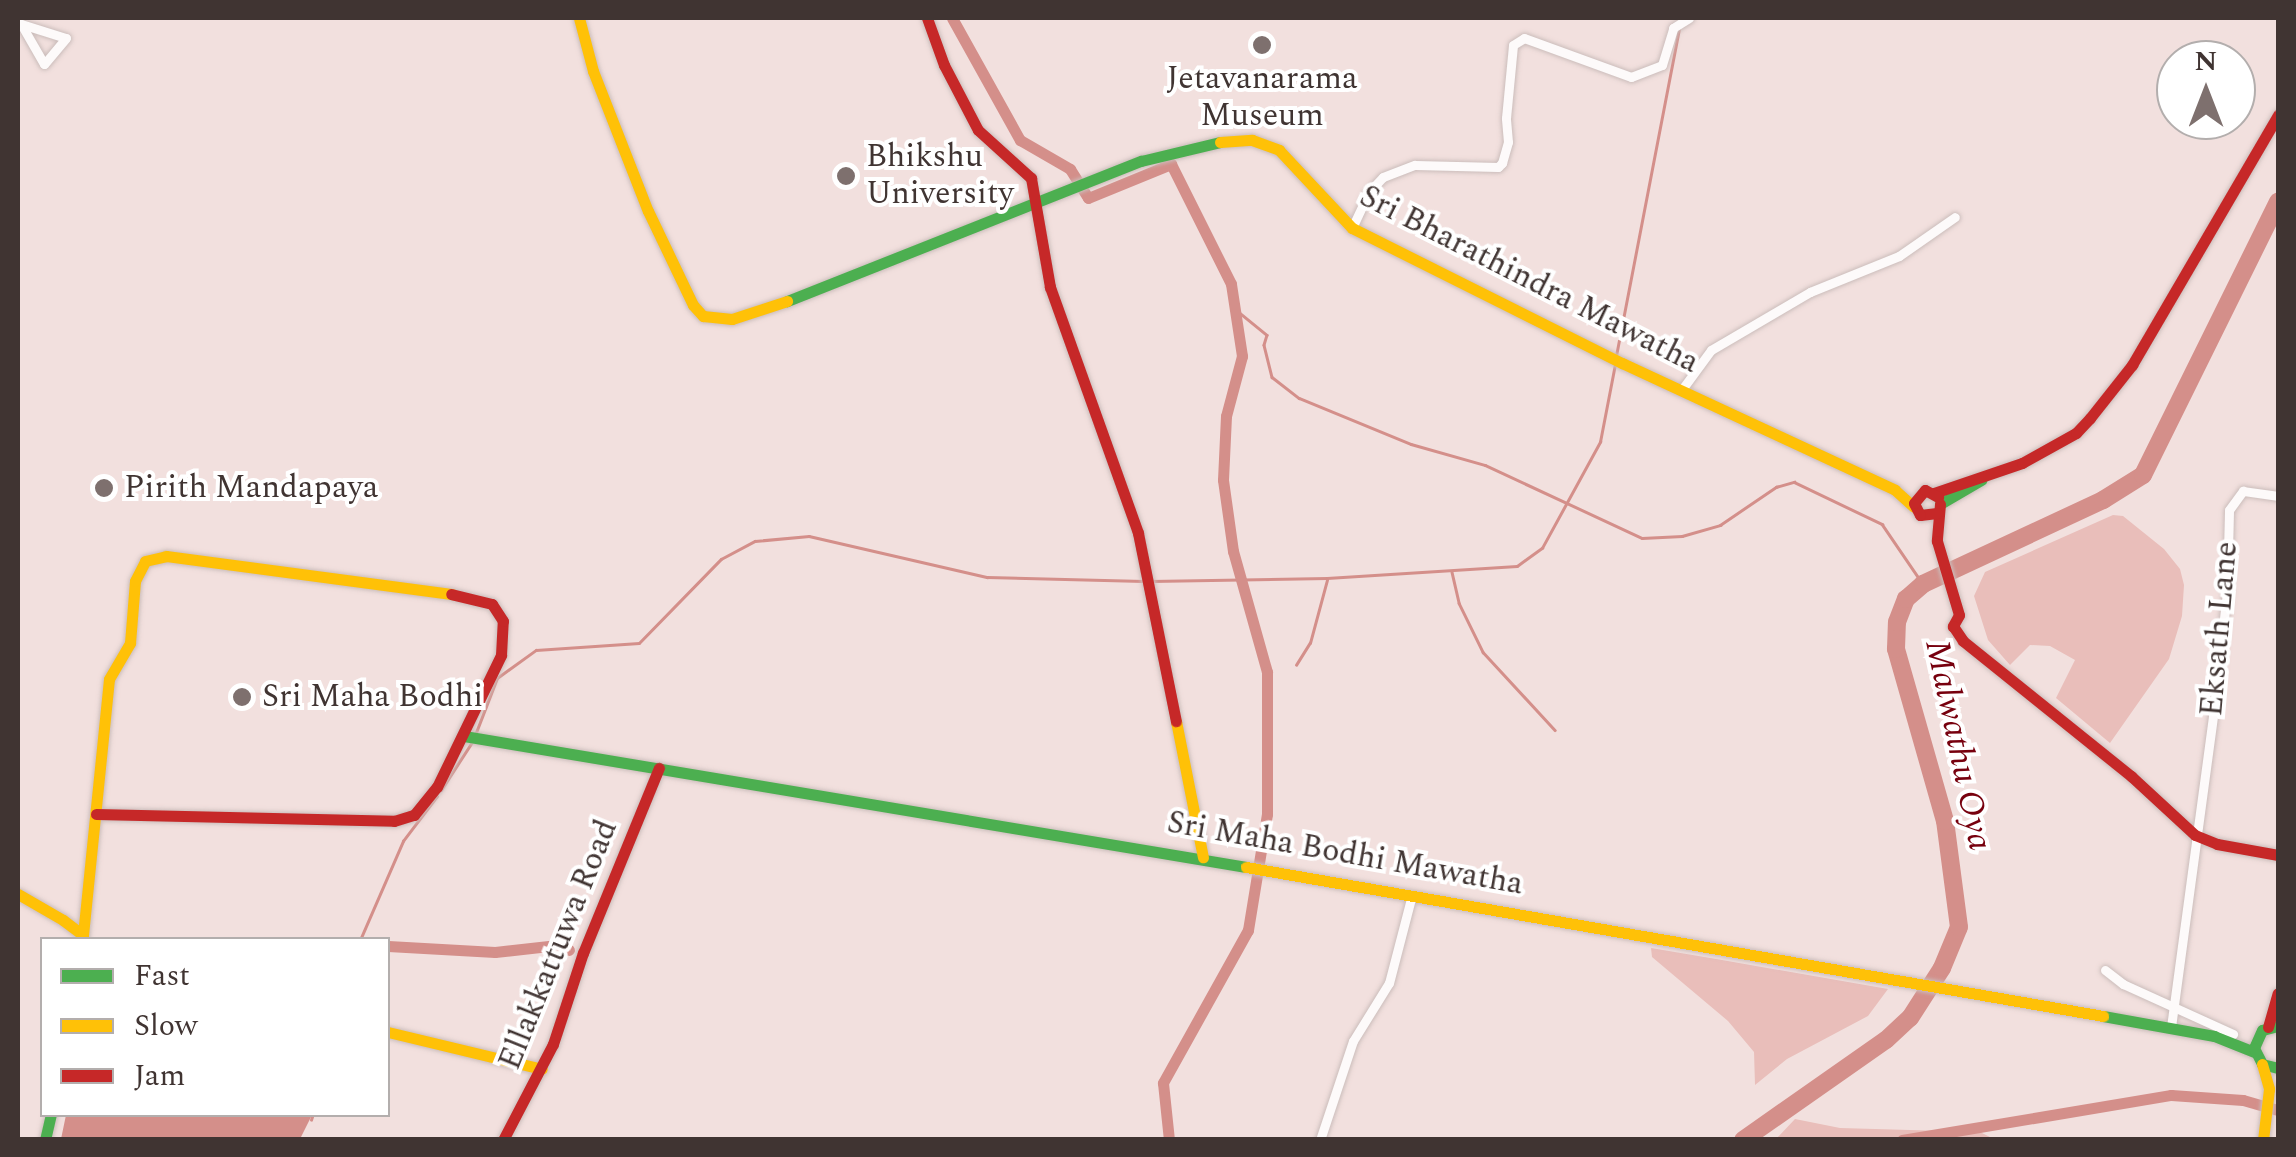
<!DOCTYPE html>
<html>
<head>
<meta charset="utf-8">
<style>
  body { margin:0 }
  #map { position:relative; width:2296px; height:1157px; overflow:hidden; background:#f2e0de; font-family:Spectral,serif }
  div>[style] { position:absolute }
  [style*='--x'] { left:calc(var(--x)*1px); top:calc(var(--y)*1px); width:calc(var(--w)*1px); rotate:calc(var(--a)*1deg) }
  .green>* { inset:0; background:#e9beba }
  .water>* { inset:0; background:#d48f8a }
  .stream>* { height:2.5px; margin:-1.25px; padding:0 1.25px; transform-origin:1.25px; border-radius:1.25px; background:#d48f8a }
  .canal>* { height:11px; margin:-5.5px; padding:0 5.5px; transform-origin:5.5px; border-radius:5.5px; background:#d48f8a }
  .river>* { height:18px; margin:-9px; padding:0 9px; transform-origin:9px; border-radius:9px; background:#d48f8a }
  .roads { filter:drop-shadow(0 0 2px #cbbdbb) drop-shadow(0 0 2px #cbbdbb) }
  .street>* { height:9px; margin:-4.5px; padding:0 4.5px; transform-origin:4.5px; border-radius:4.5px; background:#fdfafa }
  .fast>* { height:11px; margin:-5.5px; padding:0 5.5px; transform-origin:5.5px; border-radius:5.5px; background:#4caf50 }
  .slow>* { height:11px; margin:-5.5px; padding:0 5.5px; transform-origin:5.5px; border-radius:5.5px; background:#ffc107 }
  .jam>* { height:11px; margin:-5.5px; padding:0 5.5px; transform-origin:5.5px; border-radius:5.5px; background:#c62828 }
  .dots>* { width:28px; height:28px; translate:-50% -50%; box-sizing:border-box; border:5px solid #fff; border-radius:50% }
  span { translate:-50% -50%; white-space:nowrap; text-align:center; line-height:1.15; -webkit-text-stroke:8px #fff; paint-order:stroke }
  .poi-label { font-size:32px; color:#403432 }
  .left { translate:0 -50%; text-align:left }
  .street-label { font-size:32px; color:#403432 }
  .water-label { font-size:35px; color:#77000e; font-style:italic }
  .frame { position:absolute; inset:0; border:20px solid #403432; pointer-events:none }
  .legend { position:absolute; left:40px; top:937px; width:350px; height:180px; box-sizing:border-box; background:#fff; border:2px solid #b3aead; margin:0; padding:12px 18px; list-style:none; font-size:30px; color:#403432 }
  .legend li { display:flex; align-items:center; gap:20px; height:50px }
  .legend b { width:50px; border:2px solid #b3aead }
  .north { position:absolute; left:2156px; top:40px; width:100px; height:100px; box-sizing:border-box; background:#fff; border:2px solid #b3aead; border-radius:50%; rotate:0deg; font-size:28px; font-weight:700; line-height:40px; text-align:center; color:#403432 }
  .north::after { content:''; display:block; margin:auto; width:35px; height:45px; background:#7e706e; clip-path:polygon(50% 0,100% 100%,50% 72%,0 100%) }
</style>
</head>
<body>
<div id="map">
  <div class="green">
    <i style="clip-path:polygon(2113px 515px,2123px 516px,2164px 549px,2180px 569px,2184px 585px,2182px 616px,2169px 659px,2110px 743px,2056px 698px,2075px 660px,2050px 646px,2030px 645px,2010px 665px,1988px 640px,1974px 596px,1985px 572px)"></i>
    <i style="clip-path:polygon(1651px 948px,1722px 960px,1888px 989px,1868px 1016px,1787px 1059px,1755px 1085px,1754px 1052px,1728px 1021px,1652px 957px)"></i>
    <i style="clip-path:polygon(1795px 1119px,1840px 1128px,1980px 1132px,1994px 1139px,1776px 1139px)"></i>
  </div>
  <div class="water">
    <i style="clip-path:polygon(66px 1115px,66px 1114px,312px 1115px,300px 1139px,61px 1139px)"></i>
  </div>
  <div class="stream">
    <i style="--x:1235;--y:309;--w:41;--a:39.1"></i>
    <i style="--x:1267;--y:335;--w:10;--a:107"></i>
    <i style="--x:1264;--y:345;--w:33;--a:76"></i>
    <i style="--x:1272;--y:377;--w:34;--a:38"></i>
    <i style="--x:1299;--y:398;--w:121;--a:22.3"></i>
    <i style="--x:1411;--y:444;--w:77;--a:15.8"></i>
    <i style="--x:1485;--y:465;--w:173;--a:24.9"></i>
    <i style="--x:1642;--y:538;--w:40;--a:-2.9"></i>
    <i style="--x:1682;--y:536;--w:40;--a:-16"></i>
    <i style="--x:1720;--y:525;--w:68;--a:-34.2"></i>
    <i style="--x:1776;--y:487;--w:19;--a:-16"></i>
    <i style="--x:1794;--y:482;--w:98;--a:25.5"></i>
    <i style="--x:1882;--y:524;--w:73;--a:55.7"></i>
    <i style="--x:1616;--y:356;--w:332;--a:-79.1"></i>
    <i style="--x:1452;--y:572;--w:32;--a:77"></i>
    <i style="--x:1459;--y:603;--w:55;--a:63.9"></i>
    <i style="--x:1483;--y:652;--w:106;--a:47.3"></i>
    <i style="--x:1151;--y:581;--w:176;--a:-1"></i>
    <i style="--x:1327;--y:578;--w:190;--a:-3.6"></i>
    <i style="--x:1517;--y:566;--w:31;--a:-36"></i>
    <i style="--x:1542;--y:548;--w:121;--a:-61.3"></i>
    <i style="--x:1600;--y:442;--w:79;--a:-79.1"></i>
    <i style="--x:1296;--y:665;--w:26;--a:-58"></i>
    <i style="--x:1310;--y:643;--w:65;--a:-74.9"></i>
    <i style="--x:475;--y:735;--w:61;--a:-68.9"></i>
    <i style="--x:497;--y:678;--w:48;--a:-35.7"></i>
    <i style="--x:536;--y:650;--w:103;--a:-3.9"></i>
    <i style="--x:639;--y:643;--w:117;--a:-45.7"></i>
    <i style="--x:721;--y:559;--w:38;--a:-28"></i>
    <i style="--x:755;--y:541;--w:54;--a:-5.3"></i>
    <i style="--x:809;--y:536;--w:183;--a:13"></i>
    <i style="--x:987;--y:577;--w:156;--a:1.5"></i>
    <i style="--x:441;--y:790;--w:57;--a:-57.1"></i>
    <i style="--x:360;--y:940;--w:108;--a:-66.5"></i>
    <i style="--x:403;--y:841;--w:56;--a:-52.9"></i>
    <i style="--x:311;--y:1120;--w:6;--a:-72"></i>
  </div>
  <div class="canal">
    <i style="--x:952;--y:18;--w:140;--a:60.9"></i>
    <i style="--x:1020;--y:140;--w:58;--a:30.1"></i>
    <i style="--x:1070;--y:169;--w:34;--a:58"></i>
    <i style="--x:1088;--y:198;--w:90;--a:-22.3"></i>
    <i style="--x:1171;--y:164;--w:134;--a:63.4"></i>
    <i style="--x:1231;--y:284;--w:73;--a:81.3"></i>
    <i style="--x:1242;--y:356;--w:62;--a:104.9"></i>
    <i style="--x:1226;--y:416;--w:64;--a:92.7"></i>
    <i style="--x:1223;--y:480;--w:72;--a:82"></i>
    <i style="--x:1233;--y:551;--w:126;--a:74.3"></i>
    <i style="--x:1267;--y:672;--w:142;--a:90"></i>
    <i style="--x:1267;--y:814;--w:118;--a:99.3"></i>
    <i style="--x:1248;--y:930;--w:175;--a:119.1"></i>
    <i style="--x:1163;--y:1083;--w:57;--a:84"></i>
    <i style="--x:388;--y:946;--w:107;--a:3.2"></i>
    <i style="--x:495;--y:952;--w:63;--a:-6.3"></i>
    <i style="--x:558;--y:945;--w:12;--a:24"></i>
    <i style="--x:1902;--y:1140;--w:273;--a:-9.5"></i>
    <i style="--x:2171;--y:1095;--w:72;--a:4"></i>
    <i style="--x:2243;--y:1100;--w:36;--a:16"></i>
  </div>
  <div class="river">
    <i style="--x:1743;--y:1140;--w:174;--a:-35"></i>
    <i style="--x:1886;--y:1040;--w:33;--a:-43"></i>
    <i style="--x:1910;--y:1018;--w:59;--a:-57.4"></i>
    <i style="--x:1942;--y:968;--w:44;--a:-67.5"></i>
    <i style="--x:1959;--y:927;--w:107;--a:-97.5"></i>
    <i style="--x:1945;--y:821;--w:179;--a:-105.9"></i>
    <i style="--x:1896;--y:649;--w:27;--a:-88"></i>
    <i style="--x:1897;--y:622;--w:25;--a:-69"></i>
    <i style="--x:1906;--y:599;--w:23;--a:-41"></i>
    <i style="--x:1923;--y:584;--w:199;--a:-25"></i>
    <i style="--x:2103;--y:500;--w:47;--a:-32"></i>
    <i style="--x:2143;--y:475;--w:305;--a:-63.7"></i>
  </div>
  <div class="roads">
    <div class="street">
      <i style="--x:18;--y:23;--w:50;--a:17.4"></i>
      <i style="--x:66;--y:38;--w:34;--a:130"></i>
      <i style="--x:44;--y:64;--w:46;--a:-119.9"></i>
      <i style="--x:1352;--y:228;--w:38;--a:-65"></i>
      <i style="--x:1368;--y:193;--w:22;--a:-47"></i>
      <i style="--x:1383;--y:177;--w:34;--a:-21"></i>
      <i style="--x:1415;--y:165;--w:83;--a:1.4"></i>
      <i style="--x:1498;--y:167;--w:6;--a:-45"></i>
      <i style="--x:1502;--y:163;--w:22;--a:-74"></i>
      <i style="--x:1508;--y:142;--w:24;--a:-95"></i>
      <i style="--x:1506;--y:118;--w:73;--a:-84.5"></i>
      <i style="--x:1513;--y:45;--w:13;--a:-32"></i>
      <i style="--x:1524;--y:38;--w:114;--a:20"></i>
      <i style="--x:1631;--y:77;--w:33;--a:-21"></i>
      <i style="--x:1662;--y:65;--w:39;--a:-73"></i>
      <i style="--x:1673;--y:28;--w:19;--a:-32"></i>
      <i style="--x:1683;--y:388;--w:47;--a:-53.6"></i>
      <i style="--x:1711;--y:350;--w:115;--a:-30.4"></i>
      <i style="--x:1810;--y:292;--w:96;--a:-22"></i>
      <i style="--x:1899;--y:256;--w:68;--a:-34.9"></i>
      <i style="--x:2105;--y:970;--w:23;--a:38"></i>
      <i style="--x:2123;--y:984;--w:121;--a:24.4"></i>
      <i style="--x:2171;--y:1027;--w:315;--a:-82.3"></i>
      <i style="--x:2213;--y:715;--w:123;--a:-83.5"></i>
      <i style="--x:2227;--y:593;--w:83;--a:-88.6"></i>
      <i style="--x:2229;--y:510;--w:24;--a:-54"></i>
      <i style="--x:2243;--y:491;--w:35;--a:8"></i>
      <i style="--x:1320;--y:1140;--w:104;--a:-71.6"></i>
      <i style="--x:1353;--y:1041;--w:68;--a:-58.2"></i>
      <i style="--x:1389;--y:983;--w:91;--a:-75.4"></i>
    </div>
    <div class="fast">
      <i style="--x:787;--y:301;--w:381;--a:-21.6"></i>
      <i style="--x:1141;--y:161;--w:81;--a:-13.5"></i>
      <i style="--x:1940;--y:504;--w:48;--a:-30.3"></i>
      <i style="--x:464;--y:736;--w:793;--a:9.51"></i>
      <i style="--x:2103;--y:1016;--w:113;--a:10.2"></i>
      <i style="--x:2214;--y:1036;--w:43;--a:21.8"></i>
      <i style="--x:2278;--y:1026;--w:16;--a:166"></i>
      <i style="--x:2262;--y:1030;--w:20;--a:114"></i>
      <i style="--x:2254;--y:1048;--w:18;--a:63"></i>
      <i style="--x:2262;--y:1064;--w:16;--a:14"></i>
      <i style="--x:45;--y:1140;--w:27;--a:-77"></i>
    </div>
    <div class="slow">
      <i style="--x:579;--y:18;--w:55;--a:75.2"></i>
      <i style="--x:593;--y:71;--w:150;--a:68.6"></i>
      <i style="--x:648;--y:211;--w:104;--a:64.4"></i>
      <i style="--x:693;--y:305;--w:15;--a:48"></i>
      <i style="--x:703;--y:316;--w:29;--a:6"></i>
      <i style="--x:732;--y:319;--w:58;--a:-18.1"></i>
      <i style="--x:1220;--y:142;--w:32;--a:-4"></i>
      <i style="--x:1252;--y:140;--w:29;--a:20"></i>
      <i style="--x:1279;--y:150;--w:107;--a:46.9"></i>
      <i style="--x:1352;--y:228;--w:302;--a:26.6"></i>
      <i style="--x:1622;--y:363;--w:301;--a:24.9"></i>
      <i style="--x:1895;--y:490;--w:25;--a:42"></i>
      <i style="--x:1176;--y:721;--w:139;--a:78.8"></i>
      <i style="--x:1246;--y:867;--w:870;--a:9.86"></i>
      <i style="--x:18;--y:894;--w:52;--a:30"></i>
      <i style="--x:63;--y:920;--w:25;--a:37"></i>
      <i style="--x:83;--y:935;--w:5;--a:90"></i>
      <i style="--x:83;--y:935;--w:257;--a:-84.2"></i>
      <i style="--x:109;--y:679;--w:42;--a:-59.7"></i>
      <i style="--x:130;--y:643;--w:62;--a:-85.4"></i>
      <i style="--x:135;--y:581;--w:22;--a:-63"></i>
      <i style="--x:145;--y:561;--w:22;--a:-13"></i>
      <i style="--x:166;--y:556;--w:288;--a:7.6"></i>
      <i style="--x:388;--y:1032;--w:158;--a:13.5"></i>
      <i style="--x:2262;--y:1064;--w:26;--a:74"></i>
      <i style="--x:2269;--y:1089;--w:51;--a:96.7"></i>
    </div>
    <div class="jam">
      <i style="--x:927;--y:18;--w:50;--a:70.1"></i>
      <i style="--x:944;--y:65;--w:73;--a:62.4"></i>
      <i style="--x:978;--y:130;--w:72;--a:42.2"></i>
      <i style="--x:1031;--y:178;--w:111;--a:80.1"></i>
      <i style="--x:1050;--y:287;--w:261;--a:70.3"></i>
      <i style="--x:1138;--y:533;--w:192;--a:78.6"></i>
      <i style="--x:1934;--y:493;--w:93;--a:-18.8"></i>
      <i style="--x:2022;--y:463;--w:62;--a:-29.1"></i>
      <i style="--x:2076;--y:433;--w:21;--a:-47"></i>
      <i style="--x:2090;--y:418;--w:68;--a:-51.6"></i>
      <i style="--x:2132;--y:365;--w:290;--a:-59.7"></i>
      <i style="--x:1940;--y:504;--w:37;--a:95"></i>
      <i style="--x:1937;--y:541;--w:77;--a:73.4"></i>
      <i style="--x:1959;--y:615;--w:13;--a:119"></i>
      <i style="--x:1953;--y:626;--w:18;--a:56"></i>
      <i style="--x:1963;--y:641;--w:216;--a:38.8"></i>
      <i style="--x:2131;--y:776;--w:87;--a:42.7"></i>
      <i style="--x:2195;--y:835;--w:24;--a:22"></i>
      <i style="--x:2217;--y:844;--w:62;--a:10.2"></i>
      <i style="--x:1937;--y:513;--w:17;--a:173"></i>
      <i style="--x:1920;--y:515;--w:13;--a:-117"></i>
      <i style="--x:1914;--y:503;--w:17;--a:-50"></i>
      <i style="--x:1925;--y:490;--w:15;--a:28"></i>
      <i style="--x:96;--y:814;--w:298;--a:1.3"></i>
      <i style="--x:394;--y:821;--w:21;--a:-17"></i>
      <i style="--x:414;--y:815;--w:36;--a:-51"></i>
      <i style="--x:437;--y:787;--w:147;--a:-64.1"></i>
      <i style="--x:501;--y:655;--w:34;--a:-87"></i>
      <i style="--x:503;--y:621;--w:20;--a:-123"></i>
      <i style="--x:492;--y:604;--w:42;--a:-166.3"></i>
      <i style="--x:2268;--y:1027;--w:35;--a:-74"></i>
      <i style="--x:503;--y:1140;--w:108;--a:-62.5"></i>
      <i style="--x:553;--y:1044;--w:96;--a:-71.8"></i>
      <i style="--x:583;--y:953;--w:200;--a:-67.7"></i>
    </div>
  </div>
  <div class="dots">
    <i style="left:1262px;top:45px;background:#7e706e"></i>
    <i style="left:846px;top:176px;background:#7e706e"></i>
    <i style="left:104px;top:488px;background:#7e706e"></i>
    <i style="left:242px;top:697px;background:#7e706e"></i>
  </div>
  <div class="poi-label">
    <span style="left:1262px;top:98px">Jetavanarama<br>Museum</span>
    <span class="left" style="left:866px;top:176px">Bhikshu<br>University</span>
    <span class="left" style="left:124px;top:488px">Pirith Mandapaya</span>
    <span class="left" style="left:262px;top:697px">Sri Maha Bodhi</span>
  </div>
  <div class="street-label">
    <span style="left:1529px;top:280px;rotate:27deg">Sri Bharathindra Mawatha</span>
    <span style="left:2220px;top:629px;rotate:-85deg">Eksath Lane</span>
    <span style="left:1345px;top:854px;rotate:10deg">Sri Maha Bodhi Mawatha</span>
    <span style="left:559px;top:945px;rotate:-68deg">Ellakkattuwa Road</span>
  </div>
  <div class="water-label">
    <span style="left:1958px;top:745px;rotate:78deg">Malwathu Oya</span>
  </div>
  <div class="frame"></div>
  <ul class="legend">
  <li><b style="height:12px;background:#4caf50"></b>Fast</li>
  <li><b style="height:12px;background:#ffc107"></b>Slow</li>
  <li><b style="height:12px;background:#c62828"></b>Jam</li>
  </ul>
  <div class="north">N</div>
</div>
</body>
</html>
